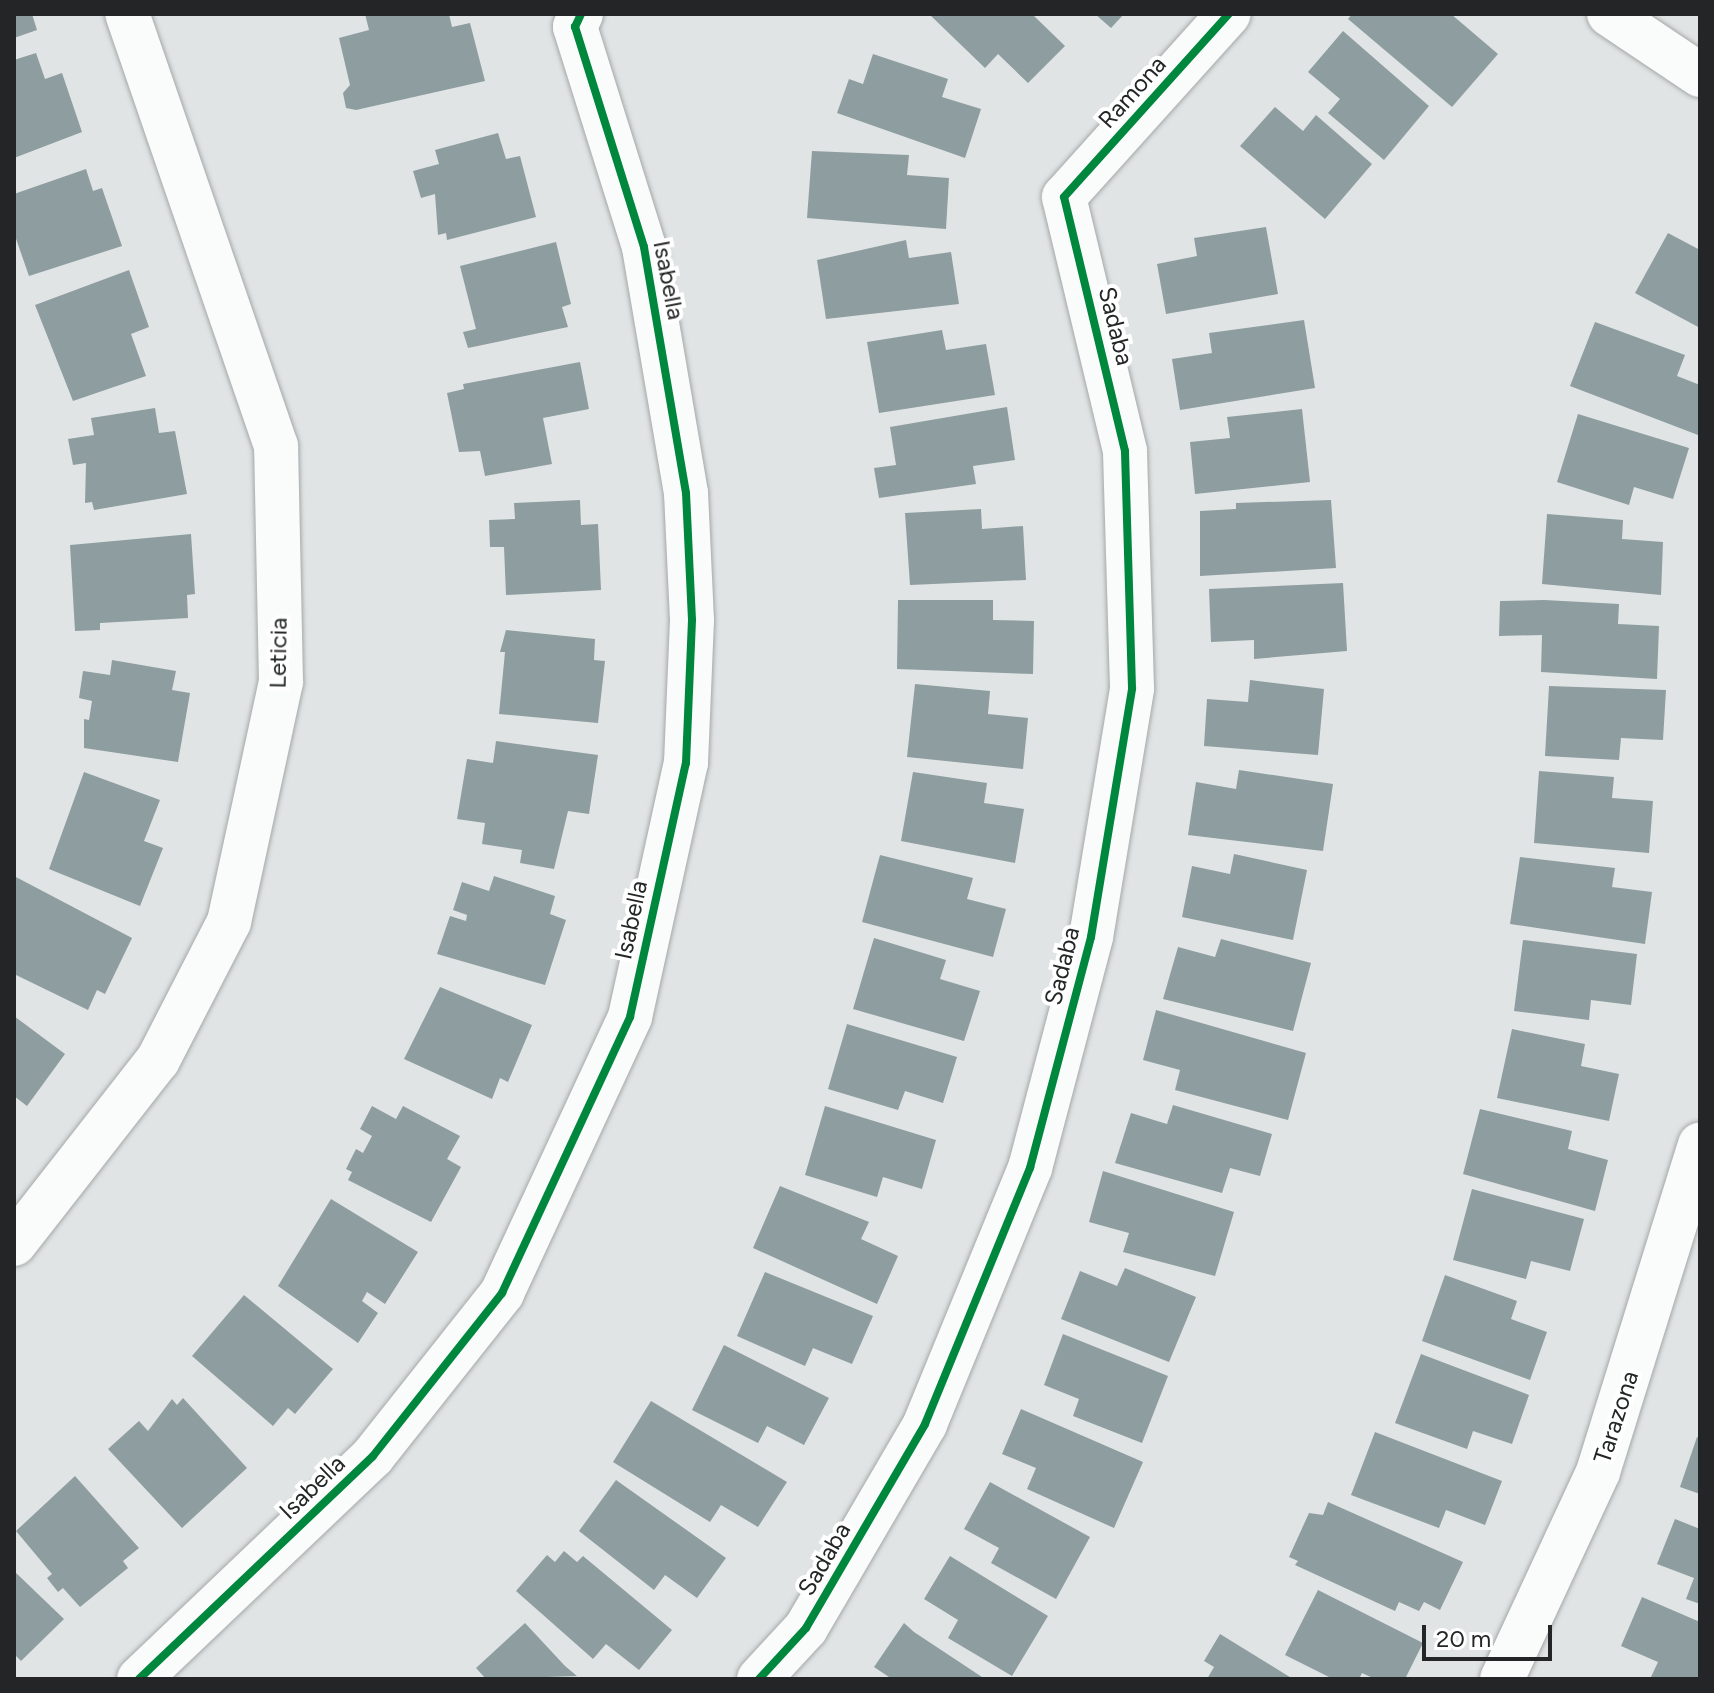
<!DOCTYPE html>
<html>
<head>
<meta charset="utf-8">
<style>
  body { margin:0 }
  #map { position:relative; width:1714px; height:1693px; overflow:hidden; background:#e0e4e4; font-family:Figtree,sans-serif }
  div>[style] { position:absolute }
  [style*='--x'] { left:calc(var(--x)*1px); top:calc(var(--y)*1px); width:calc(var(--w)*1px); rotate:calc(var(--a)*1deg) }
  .building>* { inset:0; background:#8e9da0 }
  .roads { filter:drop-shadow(0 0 2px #a5a8a8) drop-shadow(0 0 2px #a5a8a8) }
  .minor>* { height:44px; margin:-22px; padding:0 22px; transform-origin:22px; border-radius:22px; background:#fafbfb }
  .cycleway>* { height:8px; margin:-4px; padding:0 4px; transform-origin:4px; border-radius:4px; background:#00873e }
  span { translate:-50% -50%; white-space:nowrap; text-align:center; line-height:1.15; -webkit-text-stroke:8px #fff; paint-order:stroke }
  .street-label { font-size:24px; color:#232526 }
  .frame { position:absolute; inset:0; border:16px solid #232526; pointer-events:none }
  .scale { position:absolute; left:1422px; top:1625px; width:130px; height:36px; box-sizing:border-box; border:4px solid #232526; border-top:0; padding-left:10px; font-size:24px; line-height:28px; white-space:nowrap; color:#232526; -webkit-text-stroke:6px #fff; paint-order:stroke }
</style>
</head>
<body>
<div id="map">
  <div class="building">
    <i style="clip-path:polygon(14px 14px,32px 14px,37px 30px,14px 38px)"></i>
    <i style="clip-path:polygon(365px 14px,449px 14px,452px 27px,470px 23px,485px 81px,356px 110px,346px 108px,343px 93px,350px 85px,339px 38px,369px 30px)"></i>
    <i style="clip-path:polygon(929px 14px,1032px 14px,1065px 46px,1028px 83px,998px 54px,985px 68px)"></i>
    <i style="clip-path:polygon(1095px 14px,1124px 14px,1111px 28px)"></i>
    <i style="clip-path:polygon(1352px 14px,1451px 14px,1498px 54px,1452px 107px,1348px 19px)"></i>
    <i style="clip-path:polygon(1343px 31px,1429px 106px,1384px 160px,1328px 113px,1340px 99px,1308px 72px)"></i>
    <i style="clip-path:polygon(36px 53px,45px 79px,62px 73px,82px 132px,14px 158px,14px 60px)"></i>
    <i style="clip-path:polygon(873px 54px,948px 79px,942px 97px,981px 109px,965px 158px,837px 113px,849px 79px,863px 84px)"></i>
    <i style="clip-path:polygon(1275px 107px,1303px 131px,1316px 115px,1372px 164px,1325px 219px,1240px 146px)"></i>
    <i style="clip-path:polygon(498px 133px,506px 159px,520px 156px,536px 217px,447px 240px,446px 233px,438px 235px,435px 194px,421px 198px,413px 171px,439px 164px,435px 150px)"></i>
    <i style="clip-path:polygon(812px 151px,909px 155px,907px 175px,949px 178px,946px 229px,807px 218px)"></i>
    <i style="clip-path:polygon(86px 169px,93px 191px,102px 188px,122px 246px,29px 276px,14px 233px,14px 194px)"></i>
    <i style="clip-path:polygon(1266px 227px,1278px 294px,1166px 314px,1157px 264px,1197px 256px,1194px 238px)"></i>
    <i style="clip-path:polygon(1668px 233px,1700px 250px,1700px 328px,1635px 293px)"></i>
    <i style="clip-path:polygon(906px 240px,909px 258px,951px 252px,959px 304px,826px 319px,817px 260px)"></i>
    <i style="clip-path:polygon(556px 242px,571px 304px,562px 307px,568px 327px,468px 348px,463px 332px,476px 329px,460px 266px)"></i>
    <i style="clip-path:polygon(129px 270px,149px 327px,131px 334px,146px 376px,73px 401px,35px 305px)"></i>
    <i style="clip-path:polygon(1304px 320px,1315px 388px,1180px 410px,1172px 359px,1212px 353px,1209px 333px)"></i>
    <i style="clip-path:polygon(1595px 322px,1685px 355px,1677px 376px,1700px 385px,1698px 435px,1570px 386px)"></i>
    <i style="clip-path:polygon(942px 330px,946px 350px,986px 344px,995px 395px,879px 413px,867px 342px)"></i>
    <i style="clip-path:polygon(580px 362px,589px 409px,543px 418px,552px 464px,485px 476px,480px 451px,459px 452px,447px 393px,464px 389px,463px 384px)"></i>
    <i style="clip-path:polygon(1007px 407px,1015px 460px,973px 466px,976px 484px,879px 498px,874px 468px,896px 465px,890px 427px)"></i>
    <i style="clip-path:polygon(155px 408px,159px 433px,175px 431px,187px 494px,94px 510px,92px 502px,85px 503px,86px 463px,73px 465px,68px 439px,94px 435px,91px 418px)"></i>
    <i style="clip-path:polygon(1302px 409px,1310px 482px,1195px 494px,1190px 442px,1230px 438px,1227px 417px)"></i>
    <i style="clip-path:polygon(1578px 414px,1689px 448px,1673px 499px,1634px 487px,1629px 505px,1557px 482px)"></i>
    <i style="clip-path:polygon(580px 500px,581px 525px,598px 524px,601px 590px,506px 595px,504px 547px,490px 547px,489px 520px,515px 519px,514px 503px)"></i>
    <i style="clip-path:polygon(1331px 500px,1336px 568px,1200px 576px,1200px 511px,1236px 509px,1236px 503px)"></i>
    <i style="clip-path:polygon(981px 509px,982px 529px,1023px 526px,1026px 580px,910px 585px,905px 513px)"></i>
    <i style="clip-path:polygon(1547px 514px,1623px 520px,1622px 539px,1663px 542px,1661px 595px,1542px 584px)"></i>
    <i style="clip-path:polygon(191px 534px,195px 594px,187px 595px,188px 618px,100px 623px,100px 630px,75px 631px,70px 545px)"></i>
    <i style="clip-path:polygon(1343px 583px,1347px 651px,1254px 659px,1254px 640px,1211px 642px,1209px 589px)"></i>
    <i style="clip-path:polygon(898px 600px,993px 600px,993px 620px,1034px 621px,1033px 674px,897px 669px)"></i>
    <i style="clip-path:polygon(1544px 600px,1619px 604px,1618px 624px,1659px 626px,1657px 679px,1541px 672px,1542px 635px,1499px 636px,1500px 601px)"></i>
    <i style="clip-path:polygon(506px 630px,595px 639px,594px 660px,605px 661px,598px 723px,499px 714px,505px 652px,500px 652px)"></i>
    <i style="clip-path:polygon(112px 660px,176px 671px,172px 690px,190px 693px,178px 762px,84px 748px,84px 719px,89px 720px,92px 701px,79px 698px,83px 671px,110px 675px)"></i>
    <i style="clip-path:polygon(1250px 680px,1324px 689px,1318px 755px,1204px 746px,1207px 699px,1248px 702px)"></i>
    <i style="clip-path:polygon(915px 684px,990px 691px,988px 714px,1028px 718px,1023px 769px,907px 757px)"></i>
    <i style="clip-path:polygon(1549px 686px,1666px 690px,1663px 740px,1621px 738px,1619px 760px,1545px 756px)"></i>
    <i style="clip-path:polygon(496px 741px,598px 755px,589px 814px,568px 811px,554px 869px,520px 863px,522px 850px,482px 844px,485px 823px,457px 819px,467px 759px,493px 763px)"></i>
    <i style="clip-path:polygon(1239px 770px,1333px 784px,1323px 851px,1188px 835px,1196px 782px,1236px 789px)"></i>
    <i style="clip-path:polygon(1539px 771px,1614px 777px,1612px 798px,1653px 801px,1649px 853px,1534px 843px)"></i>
    <i style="clip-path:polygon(84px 772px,160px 800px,144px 841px,163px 848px,140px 906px,49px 869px)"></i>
    <i style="clip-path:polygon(913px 772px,987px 783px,984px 803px,1024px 809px,1015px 863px,901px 841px)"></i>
    <i style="clip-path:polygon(1234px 854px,1307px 870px,1293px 940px,1182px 917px,1192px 866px,1230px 874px)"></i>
    <i style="clip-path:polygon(880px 855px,973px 878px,967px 899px,1006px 909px,993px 957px,862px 922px)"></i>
    <i style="clip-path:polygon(1520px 857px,1615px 868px,1612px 887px,1652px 892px,1645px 944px,1510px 924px)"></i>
    <i style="clip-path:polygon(14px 876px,132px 938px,105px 994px,97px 990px,88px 1010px,14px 974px)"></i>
    <i style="clip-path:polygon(494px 876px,555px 896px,550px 914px,566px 920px,545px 985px,437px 954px,450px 916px,466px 921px,467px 915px,453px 910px,462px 882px,489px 891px)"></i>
    <i style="clip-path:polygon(874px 938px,946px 960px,940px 979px,980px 991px,964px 1041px,853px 1009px)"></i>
    <i style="clip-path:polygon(1221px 939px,1311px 963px,1293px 1031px,1163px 999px,1178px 947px,1215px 957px)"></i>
    <i style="clip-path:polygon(1523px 940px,1637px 954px,1631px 1005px,1591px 1000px,1589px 1020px,1514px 1011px)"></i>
    <i style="clip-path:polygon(440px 987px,532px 1025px,508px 1082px,500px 1078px,492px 1099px,404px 1059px)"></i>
    <i style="clip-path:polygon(1156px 1010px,1306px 1053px,1288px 1120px,1175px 1090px,1180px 1070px,1143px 1060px)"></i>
    <i style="clip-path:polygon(14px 1016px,65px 1054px,27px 1106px,14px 1096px)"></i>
    <i style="clip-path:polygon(847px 1024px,957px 1057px,943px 1103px,905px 1091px,898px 1110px,828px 1089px)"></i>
    <i style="clip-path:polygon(1512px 1029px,1585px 1044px,1581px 1066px,1619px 1074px,1609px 1121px,1497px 1098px)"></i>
    <i style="clip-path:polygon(1173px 1105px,1272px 1134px,1260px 1176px,1230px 1168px,1222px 1193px,1115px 1163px,1131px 1113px,1167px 1124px)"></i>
    <i style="clip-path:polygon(372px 1106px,396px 1119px,403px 1106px,460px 1136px,447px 1159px,461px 1167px,431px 1222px,348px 1180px,352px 1172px,346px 1169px,356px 1149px,363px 1153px,372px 1136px,360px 1129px)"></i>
    <i style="clip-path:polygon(825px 1106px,936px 1140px,922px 1189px,883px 1177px,877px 1197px,805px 1175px)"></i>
    <i style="clip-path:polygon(1480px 1109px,1572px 1131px,1568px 1149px,1608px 1160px,1595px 1211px,1463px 1174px)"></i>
    <i style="clip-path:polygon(1103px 1171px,1234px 1212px,1215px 1276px,1123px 1252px,1129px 1233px,1089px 1222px)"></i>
    <i style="clip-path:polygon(780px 1186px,869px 1222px,861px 1239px,898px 1256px,877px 1304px,753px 1248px)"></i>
    <i style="clip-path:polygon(1472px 1189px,1584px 1219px,1570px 1271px,1531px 1261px,1526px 1279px,1453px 1260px)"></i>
    <i style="clip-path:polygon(331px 1199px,418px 1252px,385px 1304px,367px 1292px,362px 1301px,378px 1313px,358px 1343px,278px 1286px)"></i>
    <i style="clip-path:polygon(1125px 1268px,1196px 1297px,1169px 1362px,1061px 1319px,1080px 1271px,1117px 1286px)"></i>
    <i style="clip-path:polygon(765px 1272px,873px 1316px,852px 1364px,813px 1348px,805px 1366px,737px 1336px)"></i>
    <i style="clip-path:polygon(1445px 1275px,1517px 1301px,1511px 1319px,1547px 1332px,1530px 1380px,1422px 1341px)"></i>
    <i style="clip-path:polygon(244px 1295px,333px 1369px,295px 1414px,288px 1408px,273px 1426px,192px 1356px)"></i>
    <i style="clip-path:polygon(1063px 1334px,1168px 1376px,1142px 1443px,1073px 1416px,1079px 1399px,1044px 1385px)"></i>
    <i style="clip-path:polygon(724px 1345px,829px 1398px,804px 1445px,767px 1426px,758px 1443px,692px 1410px)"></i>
    <i style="clip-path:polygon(1421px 1354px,1529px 1395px,1512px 1444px,1473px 1431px,1467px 1449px,1395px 1423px)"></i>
    <i style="clip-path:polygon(183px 1398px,247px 1468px,182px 1528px,108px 1449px,139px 1421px,148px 1431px,172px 1399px,177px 1405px)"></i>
    <i style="clip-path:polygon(651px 1401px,787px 1482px,758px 1527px,721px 1505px,710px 1522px,613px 1462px)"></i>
    <i style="clip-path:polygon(1021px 1409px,1143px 1462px,1114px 1528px,1027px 1489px,1036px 1468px,1002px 1454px)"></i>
    <i style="clip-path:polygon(1375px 1432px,1502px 1481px,1485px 1525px,1446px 1510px,1439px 1528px,1351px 1495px)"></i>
    <i style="clip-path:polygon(1697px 1437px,1700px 1438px,1700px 1494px,1680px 1487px)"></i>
    <i style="clip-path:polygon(75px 1476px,139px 1548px,123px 1561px,128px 1568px,80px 1607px,63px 1588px,58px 1592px,47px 1578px,52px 1574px,16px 1531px)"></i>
    <i style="clip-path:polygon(616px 1480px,726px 1558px,697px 1598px,665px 1575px,654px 1590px,579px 1531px)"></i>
    <i style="clip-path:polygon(990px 1482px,1090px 1537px,1056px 1599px,991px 1563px,999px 1548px,964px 1529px)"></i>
    <i style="clip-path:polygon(1328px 1502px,1463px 1562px,1440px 1610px,1424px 1602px,1419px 1611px,1399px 1602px,1395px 1611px,1295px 1565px,1298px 1561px,1289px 1557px,1309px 1513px,1323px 1515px)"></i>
    <i style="clip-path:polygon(1675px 1519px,1700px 1529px,1700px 1604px,1686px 1599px,1694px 1578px,1657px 1564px)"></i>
    <i style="clip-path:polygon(564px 1551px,577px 1562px,583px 1556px,672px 1630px,639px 1670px,606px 1644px,593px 1659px,516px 1591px,547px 1555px,555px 1562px)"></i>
    <i style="clip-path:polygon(950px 1556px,1048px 1616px,1012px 1676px,948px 1638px,958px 1620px,924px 1599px)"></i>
    <i style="clip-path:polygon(14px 1571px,64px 1619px,21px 1661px,14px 1654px)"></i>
    <i style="clip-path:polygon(1318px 1590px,1423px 1643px,1405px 1679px,1375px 1679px,1362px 1673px,1359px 1679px,1333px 1679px,1285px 1655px)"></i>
    <i style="clip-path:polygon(1642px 1597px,1700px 1622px,1700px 1679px,1650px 1679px,1658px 1662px,1621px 1646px)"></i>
    <i style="clip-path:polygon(525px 1623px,565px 1666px,577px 1676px,486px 1679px,476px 1668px)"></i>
    <i style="clip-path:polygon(904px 1623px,914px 1632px,985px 1679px,892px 1679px,874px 1667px)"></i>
    <i style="clip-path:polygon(1220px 1634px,1293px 1679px,1207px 1679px,1214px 1667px,1204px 1661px)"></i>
  </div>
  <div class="roads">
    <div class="minor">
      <i style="--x:1609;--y:14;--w:110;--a:33.8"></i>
      <i style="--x:14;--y:1244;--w:234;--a:-52"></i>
      <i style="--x:158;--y:1060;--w:155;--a:-62.8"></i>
      <i style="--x:229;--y:922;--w:246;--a:-77.8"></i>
      <i style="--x:281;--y:682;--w:236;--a:-91.2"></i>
      <i style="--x:276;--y:446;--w:457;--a:-109"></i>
      <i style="--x:139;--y:1679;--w:323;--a:-43.6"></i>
      <i style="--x:373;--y:1456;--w:208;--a:-51.6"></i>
      <i style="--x:502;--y:1293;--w:304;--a:-65.1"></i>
      <i style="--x:630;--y:1017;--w:260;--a:-77.6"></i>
      <i style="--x:686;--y:763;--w:143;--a:-87.6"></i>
      <i style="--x:692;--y:620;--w:127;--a:-92.7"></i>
      <i style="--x:686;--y:493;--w:250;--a:-99.7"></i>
      <i style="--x:644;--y:247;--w:231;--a:-107.4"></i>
      <i style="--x:575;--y:27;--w:14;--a:-65"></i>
      <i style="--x:759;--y:1679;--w:69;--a:-47.3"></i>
      <i style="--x:806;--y:1628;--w:236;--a:-59.7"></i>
      <i style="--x:925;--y:1424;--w:277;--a:-67.7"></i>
      <i style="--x:1030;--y:1168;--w:239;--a:-75.2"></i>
      <i style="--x:1091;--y:937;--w:252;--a:-80.6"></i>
      <i style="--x:1132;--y:688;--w:237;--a:-91.7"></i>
      <i style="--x:1125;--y:451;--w:261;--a:-103.5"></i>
      <i style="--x:1064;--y:197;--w:246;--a:-48"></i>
      <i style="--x:1502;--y:1679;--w:228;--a:-65.1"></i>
      <i style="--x:1598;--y:1472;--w:343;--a:-72.7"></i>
    </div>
  </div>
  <div class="cycleway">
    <i style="--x:139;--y:1679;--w:323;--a:-43.6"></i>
    <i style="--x:373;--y:1456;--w:208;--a:-51.6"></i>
    <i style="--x:502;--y:1293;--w:304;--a:-65.1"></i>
    <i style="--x:630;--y:1017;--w:260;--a:-77.6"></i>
    <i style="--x:686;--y:763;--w:143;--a:-87.6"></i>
    <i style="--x:692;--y:620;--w:127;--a:-92.7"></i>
    <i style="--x:686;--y:493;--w:250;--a:-99.7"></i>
    <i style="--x:644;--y:247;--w:231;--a:-107.4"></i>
    <i style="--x:575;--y:27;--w:14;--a:-65"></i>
    <i style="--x:759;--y:1679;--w:69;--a:-47.3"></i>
    <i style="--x:806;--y:1628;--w:236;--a:-59.7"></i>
    <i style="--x:925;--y:1424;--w:277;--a:-67.7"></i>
    <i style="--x:1030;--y:1168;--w:239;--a:-75.2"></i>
    <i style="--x:1091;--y:937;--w:252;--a:-80.6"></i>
    <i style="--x:1132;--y:688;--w:237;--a:-91.7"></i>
    <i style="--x:1125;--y:451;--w:261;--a:-103.5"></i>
    <i style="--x:1064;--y:197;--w:246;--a:-48"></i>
  </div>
  <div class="street-label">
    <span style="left:1132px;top:92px;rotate:-48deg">Ramona</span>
    <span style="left:669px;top:280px;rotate:79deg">Isabella</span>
    <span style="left:1116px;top:326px;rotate:76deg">Sadaba</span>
    <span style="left:278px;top:653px;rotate:-89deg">Leticia</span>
    <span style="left:631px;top:920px;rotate:-78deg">Isabella</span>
    <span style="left:1062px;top:966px;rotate:-76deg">Sadaba</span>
    <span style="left:1616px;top:1417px;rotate:-72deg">Tarazona</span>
    <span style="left:312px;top:1487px;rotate:-44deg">Isabella</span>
    <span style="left:824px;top:1559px;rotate:-60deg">Sadaba</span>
  </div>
  <div class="frame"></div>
  <div class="scale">20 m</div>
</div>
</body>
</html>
